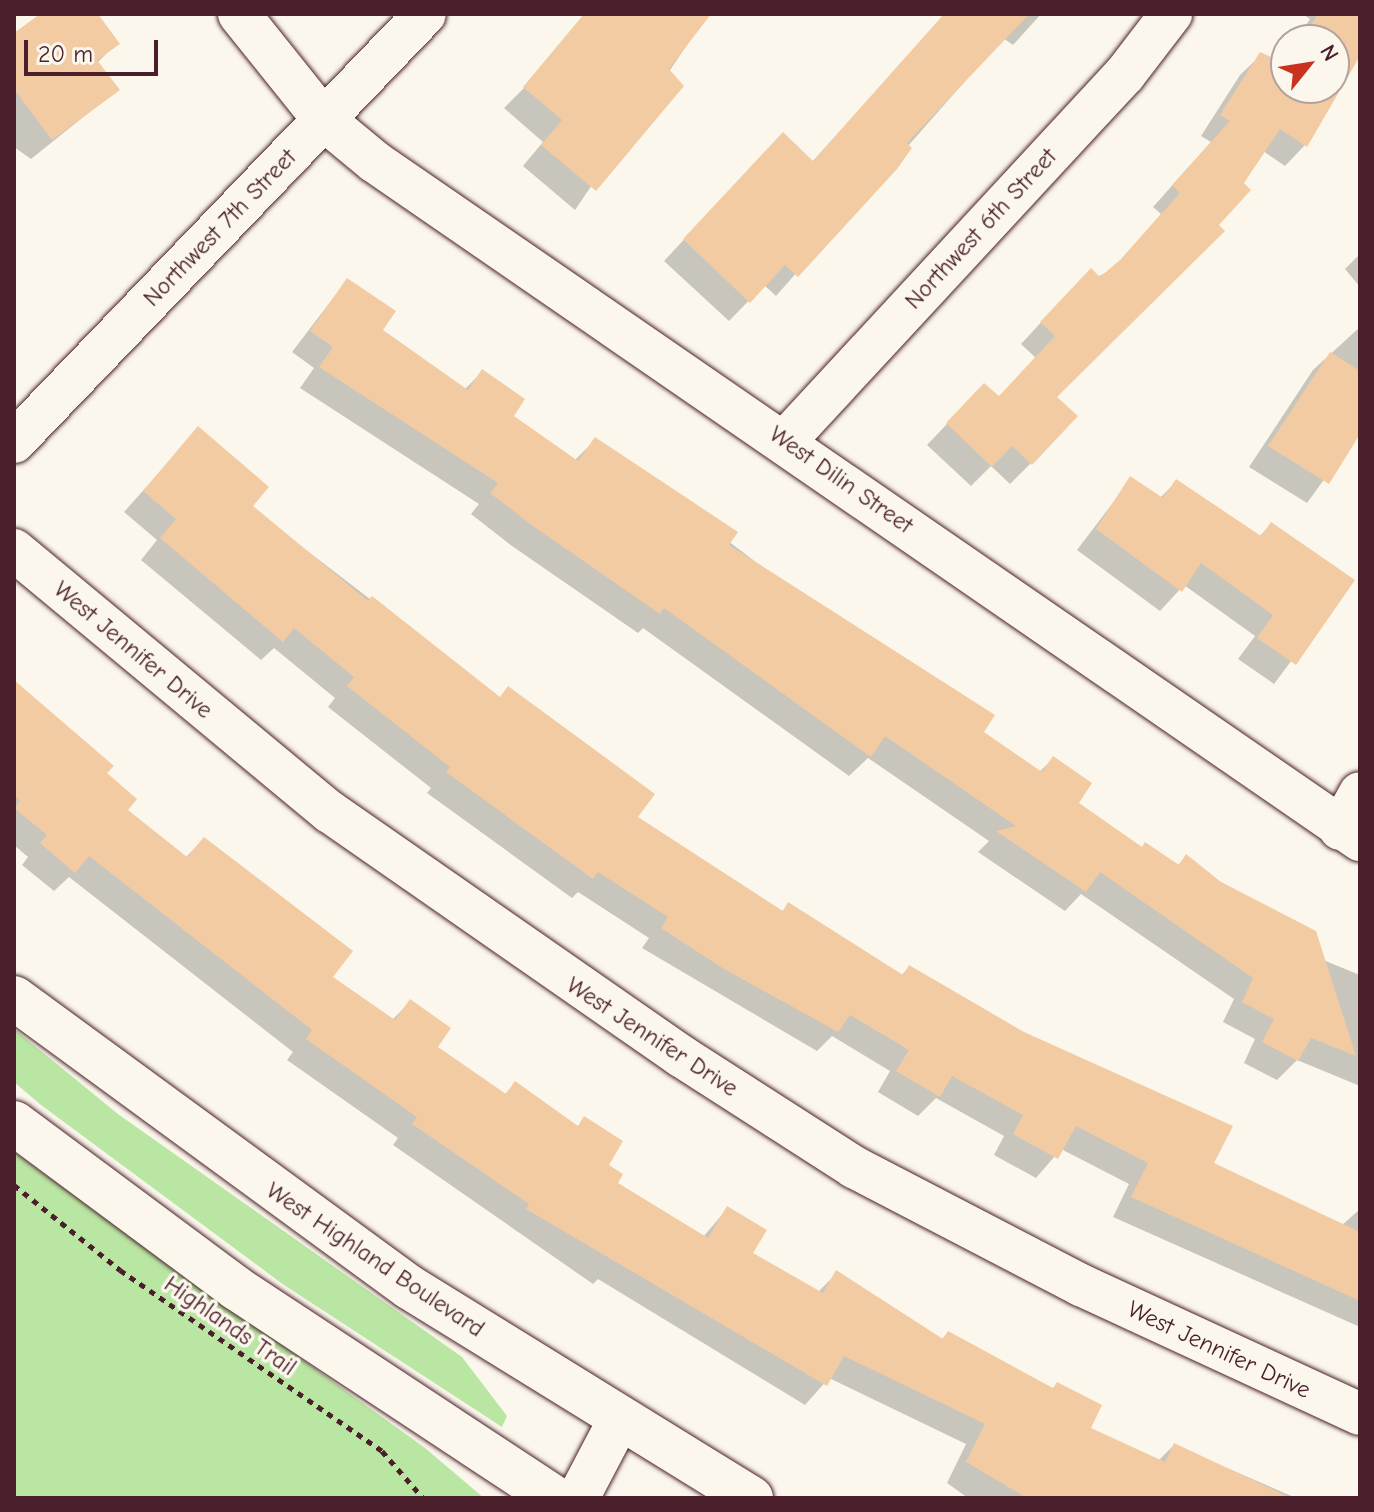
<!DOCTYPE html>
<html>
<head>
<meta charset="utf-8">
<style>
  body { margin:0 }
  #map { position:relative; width:1374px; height:1512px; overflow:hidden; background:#fbf7ec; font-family:"Comic Neue",sans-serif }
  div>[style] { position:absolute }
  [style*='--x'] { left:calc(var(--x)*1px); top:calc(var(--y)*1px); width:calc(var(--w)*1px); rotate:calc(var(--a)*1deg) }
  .green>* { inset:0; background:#bae6a3 }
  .shadow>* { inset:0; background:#0003 }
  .building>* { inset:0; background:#f3cba3 }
  .path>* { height:5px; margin-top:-2.5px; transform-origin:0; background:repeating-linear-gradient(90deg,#4a1f2b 0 6px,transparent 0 12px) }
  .roads { filter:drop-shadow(0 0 2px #4a1f2b) drop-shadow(0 0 2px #4a1f2b) }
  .street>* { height:42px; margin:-21px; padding:0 21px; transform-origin:21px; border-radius:21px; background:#fbf7ec }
  .secondary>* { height:44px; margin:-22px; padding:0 22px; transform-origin:22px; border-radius:22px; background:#fbf7ec }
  span { translate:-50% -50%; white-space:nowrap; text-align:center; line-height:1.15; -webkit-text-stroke:7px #fbf7ec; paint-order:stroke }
  .street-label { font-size:24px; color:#4a1f2b }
  .frame { position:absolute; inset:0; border:16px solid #4a1f2b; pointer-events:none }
  .north { position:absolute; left:1270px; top:24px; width:80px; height:80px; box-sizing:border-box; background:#fbf7ec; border:2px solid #b4a19f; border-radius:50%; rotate:60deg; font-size:22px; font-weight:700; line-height:32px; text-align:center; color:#4a1f2b }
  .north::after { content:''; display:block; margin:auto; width:28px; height:36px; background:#c8321e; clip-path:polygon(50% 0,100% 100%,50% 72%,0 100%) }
  .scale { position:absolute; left:24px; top:40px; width:134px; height:36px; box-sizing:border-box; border:4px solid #4a1f2b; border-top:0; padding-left:10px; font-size:24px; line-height:28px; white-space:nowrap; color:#4a1f2b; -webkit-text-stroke:6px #fbf7ec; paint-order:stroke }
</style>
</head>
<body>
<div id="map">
  <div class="green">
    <i style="clip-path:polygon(14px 1029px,118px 1114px,462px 1357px,507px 1416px,502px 1427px,284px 1285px,41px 1105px,14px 1082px)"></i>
    <i style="clip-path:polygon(14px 1152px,425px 1448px,484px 1498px,14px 1498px)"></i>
  </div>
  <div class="shadow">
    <i style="clip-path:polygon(43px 14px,96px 14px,117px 43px,97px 63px,117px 90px,31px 159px,14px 147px,14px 35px)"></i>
    <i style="clip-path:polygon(598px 14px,708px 14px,575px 210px,523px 166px,543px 142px,504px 108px)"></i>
    <i style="clip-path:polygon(946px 14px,1041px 14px,1013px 45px,1003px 38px,776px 296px,764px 285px,729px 321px,664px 261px,763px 155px,812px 162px)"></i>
    <i style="clip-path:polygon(1302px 14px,1358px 14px,1354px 63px,1305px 145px,1285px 166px,1263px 151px,1054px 397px,1075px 416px,1030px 464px,1010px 484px,991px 466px,971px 486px,927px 445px,964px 406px,998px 398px,1036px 358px,1021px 344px,1070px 291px,1113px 269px,1161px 214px,1153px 207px,1211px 142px,1201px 136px,1240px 75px,1261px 55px,1279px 67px,1286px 56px,1286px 88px,1334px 88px,1334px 40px,1296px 40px,1310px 19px)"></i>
    <i style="clip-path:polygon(1360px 254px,1360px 287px,1345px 269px)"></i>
    <i style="clip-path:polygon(347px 280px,380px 330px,464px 390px,482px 372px,512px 416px,574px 461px,595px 440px,981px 733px,1039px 772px,1053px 759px,1076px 804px,1141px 848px,1177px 866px,1186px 857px,1323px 960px,1360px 975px,1360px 1086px,1297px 1060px,1277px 1080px,1244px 1063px,1255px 1039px,1223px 1022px,1234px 999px,1081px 894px,1065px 911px,978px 852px,989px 841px,868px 758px,849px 776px,643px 628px,638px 633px,512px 546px,471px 514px,479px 504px,300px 388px,314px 368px,292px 352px)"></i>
    <i style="clip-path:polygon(1360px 327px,1360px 430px,1307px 503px,1249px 467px,1313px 370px)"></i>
    <i style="clip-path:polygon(198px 429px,250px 507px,499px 698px,635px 818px,781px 912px,789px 905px,901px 976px,909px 967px,1211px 1164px,1341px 1226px,1360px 1209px,1360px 1327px,1113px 1217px,1129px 1184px,1061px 1149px,1036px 1178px,994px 1155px,1004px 1136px,936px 1098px,918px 1116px,878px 1092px,890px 1071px,832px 1036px,817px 1051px,642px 948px,649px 938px,578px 892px,572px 898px,427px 793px,431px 788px,328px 707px,335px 698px,274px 648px,261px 660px,141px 560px,157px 540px,124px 512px)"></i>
    <i style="clip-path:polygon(1131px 479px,1160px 498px,1176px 482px,1259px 537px,1271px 524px,1352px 580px,1274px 684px,1238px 659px,1255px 636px,1184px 585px,1160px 611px,1077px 550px)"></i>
    <i style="clip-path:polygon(14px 688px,104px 774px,125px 810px,185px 858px,204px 839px,331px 977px,392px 1020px,410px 1002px,435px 1047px,504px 1095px,515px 1084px,577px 1127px,584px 1119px,615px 1183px,703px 1237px,727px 1209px,750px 1254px,818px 1292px,837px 1273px,941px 1340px,948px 1333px,1088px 1428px,1158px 1461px,1174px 1445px,1296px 1498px,968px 1498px,947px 1483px,966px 1444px,829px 1378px,805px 1405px,598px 1279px,593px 1284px,393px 1145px,398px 1138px,287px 1060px,293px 1052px,69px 877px,54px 891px,22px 865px,28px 857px,14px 845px)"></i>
  </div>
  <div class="building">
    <i style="clip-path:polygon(40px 14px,98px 14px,120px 44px,97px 60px,120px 90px,52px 140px,14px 89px,14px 33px)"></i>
    <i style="clip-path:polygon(584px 14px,711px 14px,669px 69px,684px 86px,596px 191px,541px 145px,562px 120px,523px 87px)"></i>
    <i style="clip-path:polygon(944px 14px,1029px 14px,907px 143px,912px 148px,897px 169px,798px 277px,785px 265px,750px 303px,683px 239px,783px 132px,813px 161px)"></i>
    <i style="clip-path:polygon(1318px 14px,1360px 14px,1360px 56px,1307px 147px,1280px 129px,1244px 183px,1251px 190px,1219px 225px,1225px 231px,1057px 397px,1078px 416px,1032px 465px,1012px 446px,992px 467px,946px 423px,984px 383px,999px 396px,1055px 336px,1040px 322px,1091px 268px,1100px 277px,1120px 260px,1180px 193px,1172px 185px,1230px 121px,1220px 115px,1260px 52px,1286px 64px,1286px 88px,1334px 88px,1334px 40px,1302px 40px)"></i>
    <i style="clip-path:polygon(347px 278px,396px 311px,383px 330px,468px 390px,482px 369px,525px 399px,514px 416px,578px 461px,595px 437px,738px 532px,729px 545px,995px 715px,984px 732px,1042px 772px,1053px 756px,1092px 783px,1079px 803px,1142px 847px,1145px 842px,1179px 865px,1186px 854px,1221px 882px,1316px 931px,1356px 1056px,1311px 1038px,1298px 1061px,1262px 1042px,1274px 1019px,1242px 1002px,1253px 978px,1100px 872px,1086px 892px,996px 831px,1016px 826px,885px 736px,871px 757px,664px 608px,660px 614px,533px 526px,490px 493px,498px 483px,319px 367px,333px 347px,310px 331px)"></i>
    <i style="clip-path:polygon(1330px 352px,1360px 371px,1360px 434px,1329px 484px,1268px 446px)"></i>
    <i style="clip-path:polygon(198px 426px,269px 487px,253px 506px,368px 601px,372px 596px,500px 697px,508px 686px,655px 794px,638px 817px,783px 911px,788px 902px,903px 975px,909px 965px,1024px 1032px,1233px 1126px,1214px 1163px,1360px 1232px,1360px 1301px,1131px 1197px,1148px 1163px,1076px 1126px,1058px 1159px,1013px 1134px,1023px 1115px,952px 1076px,940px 1097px,896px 1071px,909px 1050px,850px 1015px,838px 1032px,724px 969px,661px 928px,668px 917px,598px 872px,593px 879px,446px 772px,450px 767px,347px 686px,354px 677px,294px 628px,283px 642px,160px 538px,176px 519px,143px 491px)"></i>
    <i style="clip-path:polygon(1130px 476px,1163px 498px,1176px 479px,1261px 536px,1271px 522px,1355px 580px,1296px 665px,1257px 638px,1273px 615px,1201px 563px,1182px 592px,1096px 529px)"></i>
    <i style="clip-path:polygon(14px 680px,114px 766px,107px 773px,137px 799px,128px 810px,187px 857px,204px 837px,353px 951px,333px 977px,395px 1020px,410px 999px,451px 1028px,438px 1047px,506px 1094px,515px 1081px,578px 1126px,584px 1116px,623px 1141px,609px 1165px,623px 1174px,618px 1183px,708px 1238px,727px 1206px,767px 1230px,753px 1253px,823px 1293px,836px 1270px,943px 1339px,948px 1331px,1053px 1388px,1057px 1382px,1102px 1405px,1091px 1428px,1165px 1462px,1174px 1443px,1291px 1498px,1027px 1498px,966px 1462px,985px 1424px,844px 1356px,827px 1386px,526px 1209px,529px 1204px,412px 1124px,417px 1117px,306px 1039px,312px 1030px,89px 856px,75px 873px,40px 843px,47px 835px,14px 808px,20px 801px,14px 794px)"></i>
  </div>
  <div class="path">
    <i style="--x:14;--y:1185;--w:136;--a:38.7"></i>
    <i style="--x:120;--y:1270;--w:318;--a:34.6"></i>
    <i style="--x:382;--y:1451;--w:62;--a:48.9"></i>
  </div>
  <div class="roads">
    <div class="street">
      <i style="--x:239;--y:14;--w:134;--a:51.3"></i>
      <i style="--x:323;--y:119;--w:67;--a:39.6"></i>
      <i style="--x:375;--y:162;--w:1196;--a:34.54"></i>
      <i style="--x:786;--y:440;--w:499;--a:-47.2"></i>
      <i style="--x:1125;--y:74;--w:76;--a:-52.5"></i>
      <i style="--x:14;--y:442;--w:593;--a:-46.16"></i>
      <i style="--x:14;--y:550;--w:410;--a:39.7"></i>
      <i style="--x:330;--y:812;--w:427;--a:34.8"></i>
      <i style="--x:681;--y:1056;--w:206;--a:32.7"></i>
      <i style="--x:854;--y:1167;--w:256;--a:27.5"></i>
      <i style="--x:1081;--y:1285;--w:307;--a:24.8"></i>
      <i style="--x:1340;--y:829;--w:41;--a:-60.9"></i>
      <i style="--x:578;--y:1498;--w:88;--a:-62.3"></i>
    </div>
    <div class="secondary">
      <i style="--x:14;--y:998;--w:489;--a:36.2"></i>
      <i style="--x:409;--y:1287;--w:402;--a:31.7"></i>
      <i style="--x:14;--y:1123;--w:277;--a:36.6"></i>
      <i style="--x:236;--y:1288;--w:381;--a:33.4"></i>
    </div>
  </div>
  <div class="street-label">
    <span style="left:220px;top:228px;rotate:-46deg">Northwest 7th Street</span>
    <span style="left:981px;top:229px;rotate:-47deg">Northwest 6th Street</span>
    <span style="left:841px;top:480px;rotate:35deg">West Dilin Street</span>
    <span style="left:133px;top:650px;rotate:40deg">West Jennifer Drive</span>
    <span style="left:652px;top:1037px;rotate:33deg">West Jennifer Drive</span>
    <span style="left:375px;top:1260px;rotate:34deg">West Highland Boulevard</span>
    <span style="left:230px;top:1326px;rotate:35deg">Highlands Trail</span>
    <span style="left:1219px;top:1350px;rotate:25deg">West Jennifer Drive</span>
  </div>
  <div class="frame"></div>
  <div class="north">N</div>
  <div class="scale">20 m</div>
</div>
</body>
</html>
